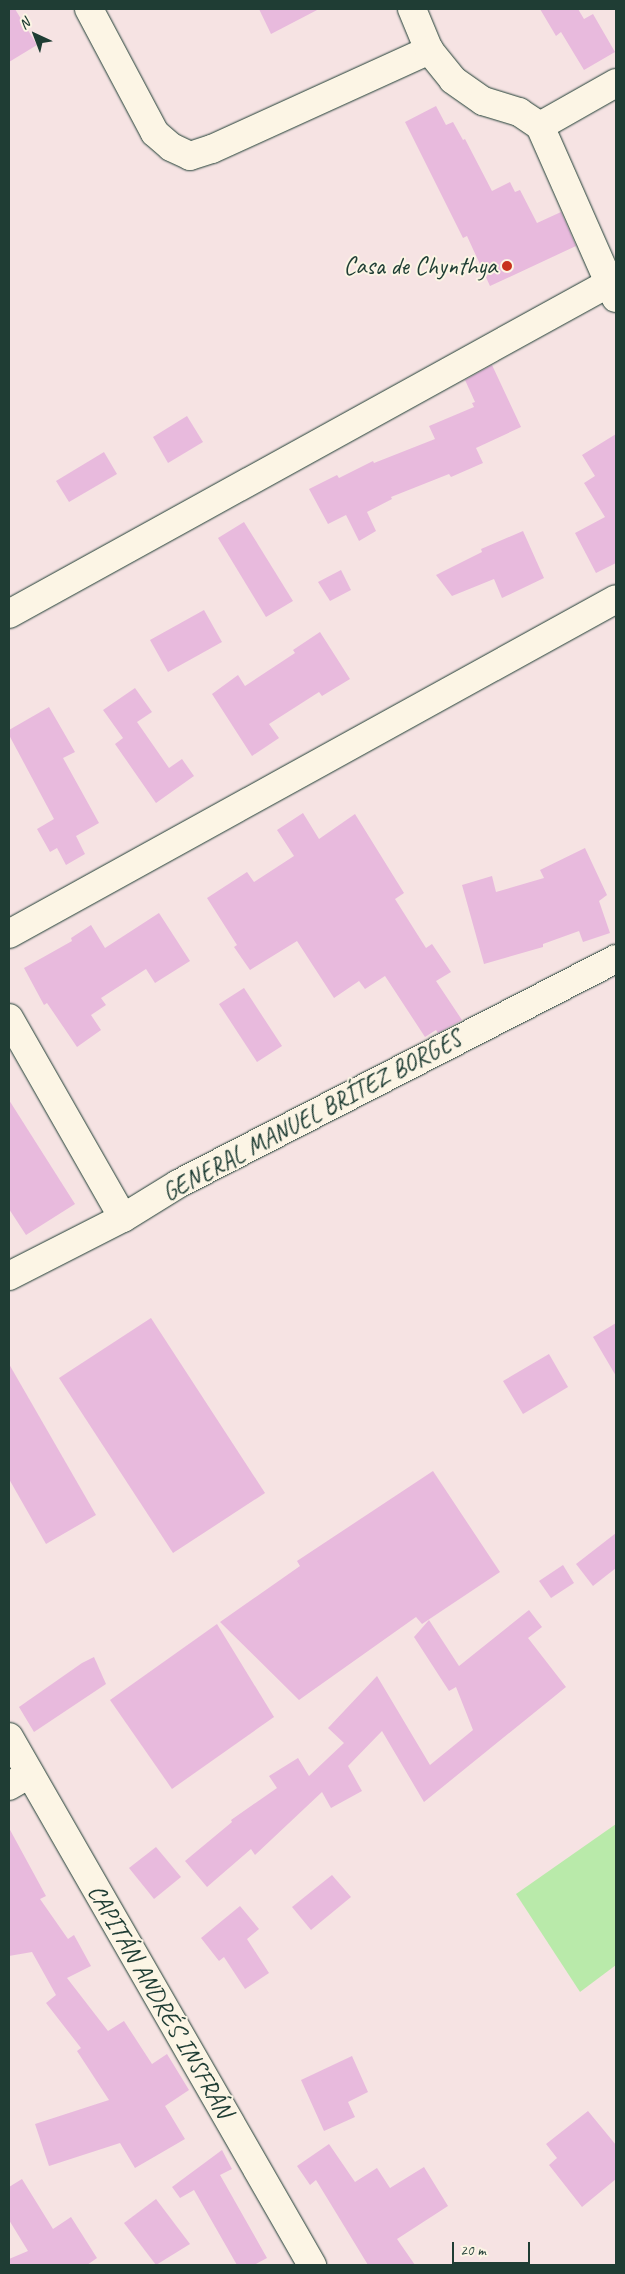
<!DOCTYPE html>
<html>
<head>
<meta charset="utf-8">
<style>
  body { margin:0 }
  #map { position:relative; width:625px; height:2274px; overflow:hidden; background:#f6e3e3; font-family:Caveat,sans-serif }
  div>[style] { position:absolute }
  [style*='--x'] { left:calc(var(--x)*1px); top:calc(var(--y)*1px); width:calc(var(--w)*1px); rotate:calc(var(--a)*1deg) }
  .green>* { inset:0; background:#b9eaaa }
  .building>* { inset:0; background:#e8badd }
  .roads { filter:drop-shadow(0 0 1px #1f3d34) drop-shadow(0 0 1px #1f3d34) }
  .minor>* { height:28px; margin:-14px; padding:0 14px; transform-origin:14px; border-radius:14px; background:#fcf5e5 }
  .major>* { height:28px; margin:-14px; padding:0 14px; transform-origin:14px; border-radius:14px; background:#fcf5e5 }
  .dots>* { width:14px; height:14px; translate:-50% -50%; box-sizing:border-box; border:2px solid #fcf5e5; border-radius:50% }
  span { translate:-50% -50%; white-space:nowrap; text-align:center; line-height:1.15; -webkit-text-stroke:4px #fcf5e5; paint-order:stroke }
  .poi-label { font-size:25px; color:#1f3d34 }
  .right { translate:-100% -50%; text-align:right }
  .street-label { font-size:25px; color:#1f3d34 }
  .frame { position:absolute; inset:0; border:10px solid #1f3d34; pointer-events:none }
  .north { position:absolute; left:10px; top:10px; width:50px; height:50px; -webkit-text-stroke:4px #fcf5e5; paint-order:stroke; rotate:317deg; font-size:14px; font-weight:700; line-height:20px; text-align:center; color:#1f3d34 }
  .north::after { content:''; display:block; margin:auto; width:18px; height:22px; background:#1f3d34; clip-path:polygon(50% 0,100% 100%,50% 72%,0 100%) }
  .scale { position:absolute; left:452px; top:2242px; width:78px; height:22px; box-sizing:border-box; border:2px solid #1f3d34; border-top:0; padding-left:6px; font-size:15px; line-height:18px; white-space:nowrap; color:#1f3d34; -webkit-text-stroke:4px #fcf5e5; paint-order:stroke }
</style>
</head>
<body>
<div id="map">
  <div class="green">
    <i style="clip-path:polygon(616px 1824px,616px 1965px,580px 1992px,516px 1894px)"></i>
  </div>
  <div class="building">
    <i style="clip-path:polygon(9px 9px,15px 9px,37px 45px,9px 62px)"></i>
    <i style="clip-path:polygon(259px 9px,319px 9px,271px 34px)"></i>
    <i style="clip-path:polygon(540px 9px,578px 9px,584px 19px,593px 14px,615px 52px,584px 70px,561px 32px,556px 36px)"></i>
    <i style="clip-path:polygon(436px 106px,446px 125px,453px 122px,463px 140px,465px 139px,492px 191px,510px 182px,515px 192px,520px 190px,537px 223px,561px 212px,576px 246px,490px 286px,467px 236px,463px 238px,405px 122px)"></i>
    <i style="clip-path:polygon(492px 365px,521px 427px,476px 448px,483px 463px,451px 477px,449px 474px,391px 497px,392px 499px,367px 512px,376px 531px,359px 541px,346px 515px,328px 524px,309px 489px,337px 475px,339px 478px,373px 461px,374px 463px,435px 439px,429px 426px,474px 407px,472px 403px,475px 402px,465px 380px)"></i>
    <i style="clip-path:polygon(187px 416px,203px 442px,168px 463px,153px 437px)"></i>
    <i style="clip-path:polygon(616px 434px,616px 563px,596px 573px,575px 533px,605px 517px,584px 483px,595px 476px,582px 455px)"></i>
    <i style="clip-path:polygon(104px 452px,117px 474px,69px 502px,56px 481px)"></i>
    <i style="clip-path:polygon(244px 522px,293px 601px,266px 617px,218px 538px)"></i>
    <i style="clip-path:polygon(523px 531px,544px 578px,502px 598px,494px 579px,452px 596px,436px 575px,482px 552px,481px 549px)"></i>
    <i style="clip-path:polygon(341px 570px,351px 590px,330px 601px,318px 582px)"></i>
    <i style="clip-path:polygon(204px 610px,222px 642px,168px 672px,150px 640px)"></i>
    <i style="clip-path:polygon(320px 632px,350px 679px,322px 696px,319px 692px,269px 724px,279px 738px,252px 756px,212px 694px,238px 675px,245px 686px,295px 653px,293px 650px)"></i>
    <i style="clip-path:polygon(135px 688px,152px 712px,137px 722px,169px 768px,182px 759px,194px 776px,156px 803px,115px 744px,123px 738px,103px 710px)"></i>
    <i style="clip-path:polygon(49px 707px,75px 752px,63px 758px,99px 823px,76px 836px,85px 854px,66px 865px,57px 848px,50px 852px,37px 829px,54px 819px,9px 735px,9px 730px)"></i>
    <i style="clip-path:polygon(303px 813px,319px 839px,355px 814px,404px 893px,395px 899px,426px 948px,432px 944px,451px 972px,436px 981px,462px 1020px,438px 1033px,436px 1030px,425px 1037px,385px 976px,365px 989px,359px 981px,334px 998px,297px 941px,250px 970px,234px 947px,237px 945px,207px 898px,247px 872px,254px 882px,294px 856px,277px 830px)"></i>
    <i style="clip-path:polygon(585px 848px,607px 895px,599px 901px,610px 933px,583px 942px,579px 931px,543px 944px,543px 947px,484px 964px,462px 885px,492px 876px,496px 892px,544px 878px,540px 870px)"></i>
    <i style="clip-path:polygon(159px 913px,190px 961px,155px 983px,146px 969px,101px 998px,106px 1005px,91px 1015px,101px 1030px,77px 1047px,47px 1003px,44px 1005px,24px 968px,72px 941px,71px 938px,91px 925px,105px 948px)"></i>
    <i style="clip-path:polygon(244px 988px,282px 1046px,257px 1062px,219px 1004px)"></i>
    <i style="clip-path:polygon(9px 1100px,75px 1204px,26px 1235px,9px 1209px)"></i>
    <i style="clip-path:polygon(151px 1318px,265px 1493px,173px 1553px,59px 1378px)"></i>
    <i style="clip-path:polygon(616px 1323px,616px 1376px,593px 1337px)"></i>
    <i style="clip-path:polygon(549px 1354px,568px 1387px,523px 1414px,503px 1381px)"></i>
    <i style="clip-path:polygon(9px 1364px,96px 1515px,46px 1544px,9px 1479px)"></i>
    <i style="clip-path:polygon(433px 1471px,500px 1572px,422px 1624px,416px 1617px,299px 1700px,220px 1622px,300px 1566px,297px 1561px)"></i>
    <i style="clip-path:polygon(616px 1533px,616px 1568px,593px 1586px,576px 1564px)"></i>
    <i style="clip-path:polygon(563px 1565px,574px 1583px,551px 1598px,539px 1581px)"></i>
    <i style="clip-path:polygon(529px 1610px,542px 1627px,528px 1638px,566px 1687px,424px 1802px,382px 1731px,348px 1766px,362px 1791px,331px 1808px,322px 1792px,255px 1855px,251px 1849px,207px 1887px,185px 1861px,232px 1822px,231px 1820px,277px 1788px,269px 1776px,298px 1758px,309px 1776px,344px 1743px,328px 1728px,377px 1676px,430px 1765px,473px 1730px,456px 1687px,449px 1691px,414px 1637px,429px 1620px,459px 1666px)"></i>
    <i style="clip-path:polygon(217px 1624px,274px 1717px,172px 1789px,110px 1700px)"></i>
    <i style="clip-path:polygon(94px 1657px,106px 1684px,34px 1732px,19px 1707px,82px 1663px)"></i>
    <i style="clip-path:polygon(9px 1828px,46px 1896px,40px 1899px,68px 1939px,74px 1935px,91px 1966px,67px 1978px,108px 2031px,124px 2021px,152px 2064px,167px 2054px,189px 2090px,165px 2106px,185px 2139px,135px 2168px,120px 2143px,49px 2166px,35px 2124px,109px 2100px,77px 2051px,81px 2048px,46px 2003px,56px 1995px,32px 1952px,9px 1956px)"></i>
    <i style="clip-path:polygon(156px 1847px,181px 1877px,154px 1899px,129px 1868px)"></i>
    <i style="clip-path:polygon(332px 1875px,351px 1897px,311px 1930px,292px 1907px)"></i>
    <i style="clip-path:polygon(240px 1906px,259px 1929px,247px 1939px,269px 1973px,245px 1989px,224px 1957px,219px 1961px,201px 1938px)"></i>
    <i style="clip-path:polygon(352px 2056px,368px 2092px,348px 2102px,355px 2117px,324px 2131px,301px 2080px)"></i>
    <i style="clip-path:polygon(588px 2111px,616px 2145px,616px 2179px,582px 2207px,549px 2165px,557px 2158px,546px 2144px)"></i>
    <i style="clip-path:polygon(329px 2144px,355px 2182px,377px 2168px,390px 2188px,424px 2167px,448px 2206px,397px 2239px,415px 2265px,368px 2265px,316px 2180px,310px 2185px,297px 2166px)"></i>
    <i style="clip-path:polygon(222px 2150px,232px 2169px,220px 2175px,267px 2258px,254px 2265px,237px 2265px,194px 2190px,180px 2198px,172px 2187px)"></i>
    <i style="clip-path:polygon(22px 2179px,53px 2229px,71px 2217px,97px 2258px,87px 2265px,9px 2265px,9px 2259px,28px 2251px,9px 2220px,9px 2187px)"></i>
    <i style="clip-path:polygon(156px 2199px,190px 2244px,156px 2265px,124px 2223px)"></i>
  </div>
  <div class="roads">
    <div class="minor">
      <i style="--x:89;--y:9;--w:140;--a:62"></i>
      <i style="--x:155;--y:133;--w:21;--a:41"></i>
      <i style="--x:171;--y:147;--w:21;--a:25"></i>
      <i style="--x:190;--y:156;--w:23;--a:-18"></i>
      <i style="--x:212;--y:149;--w:239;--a:-24.5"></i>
      <i style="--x:412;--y:9;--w:44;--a:67.5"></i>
      <i style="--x:429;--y:50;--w:38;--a:51"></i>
      <i style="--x:453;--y:80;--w:37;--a:35"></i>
      <i style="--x:483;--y:101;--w:38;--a:17"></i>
      <i style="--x:519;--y:112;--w:25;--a:34"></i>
      <i style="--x:540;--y:126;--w:188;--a:66.2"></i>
      <i style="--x:540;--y:126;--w:87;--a:-29.5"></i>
      <i style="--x:9;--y:614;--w:685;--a:-28.88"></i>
      <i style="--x:9;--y:934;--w:693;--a:-28.89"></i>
      <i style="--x:9;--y:1018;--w:230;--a:60.3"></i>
      <i style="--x:9;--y:1276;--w:128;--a:-27"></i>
      <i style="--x:123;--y:1218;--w:65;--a:-31.7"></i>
      <i style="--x:178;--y:1184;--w:492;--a:-27.2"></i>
      <i style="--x:9;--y:1786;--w:24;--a:-30"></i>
    </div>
    <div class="major">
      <i style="--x:9;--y:1737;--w:609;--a:60.15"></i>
    </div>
  </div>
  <div class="dots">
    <i style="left:507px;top:266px;background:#c8321e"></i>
  </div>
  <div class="poi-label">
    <span class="right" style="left:497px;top:266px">Casa de Chynthya</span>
  </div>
  <div class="street-label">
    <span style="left:312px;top:1116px;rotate:-28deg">GENERAL MANUEL BRÍTEZ BORGES</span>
    <span style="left:160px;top:2001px;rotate:60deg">CAPITÁN ANDRÉS INSFRÁN</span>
  </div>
  <div class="frame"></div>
  <div class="north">N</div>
  <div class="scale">20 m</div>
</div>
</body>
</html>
